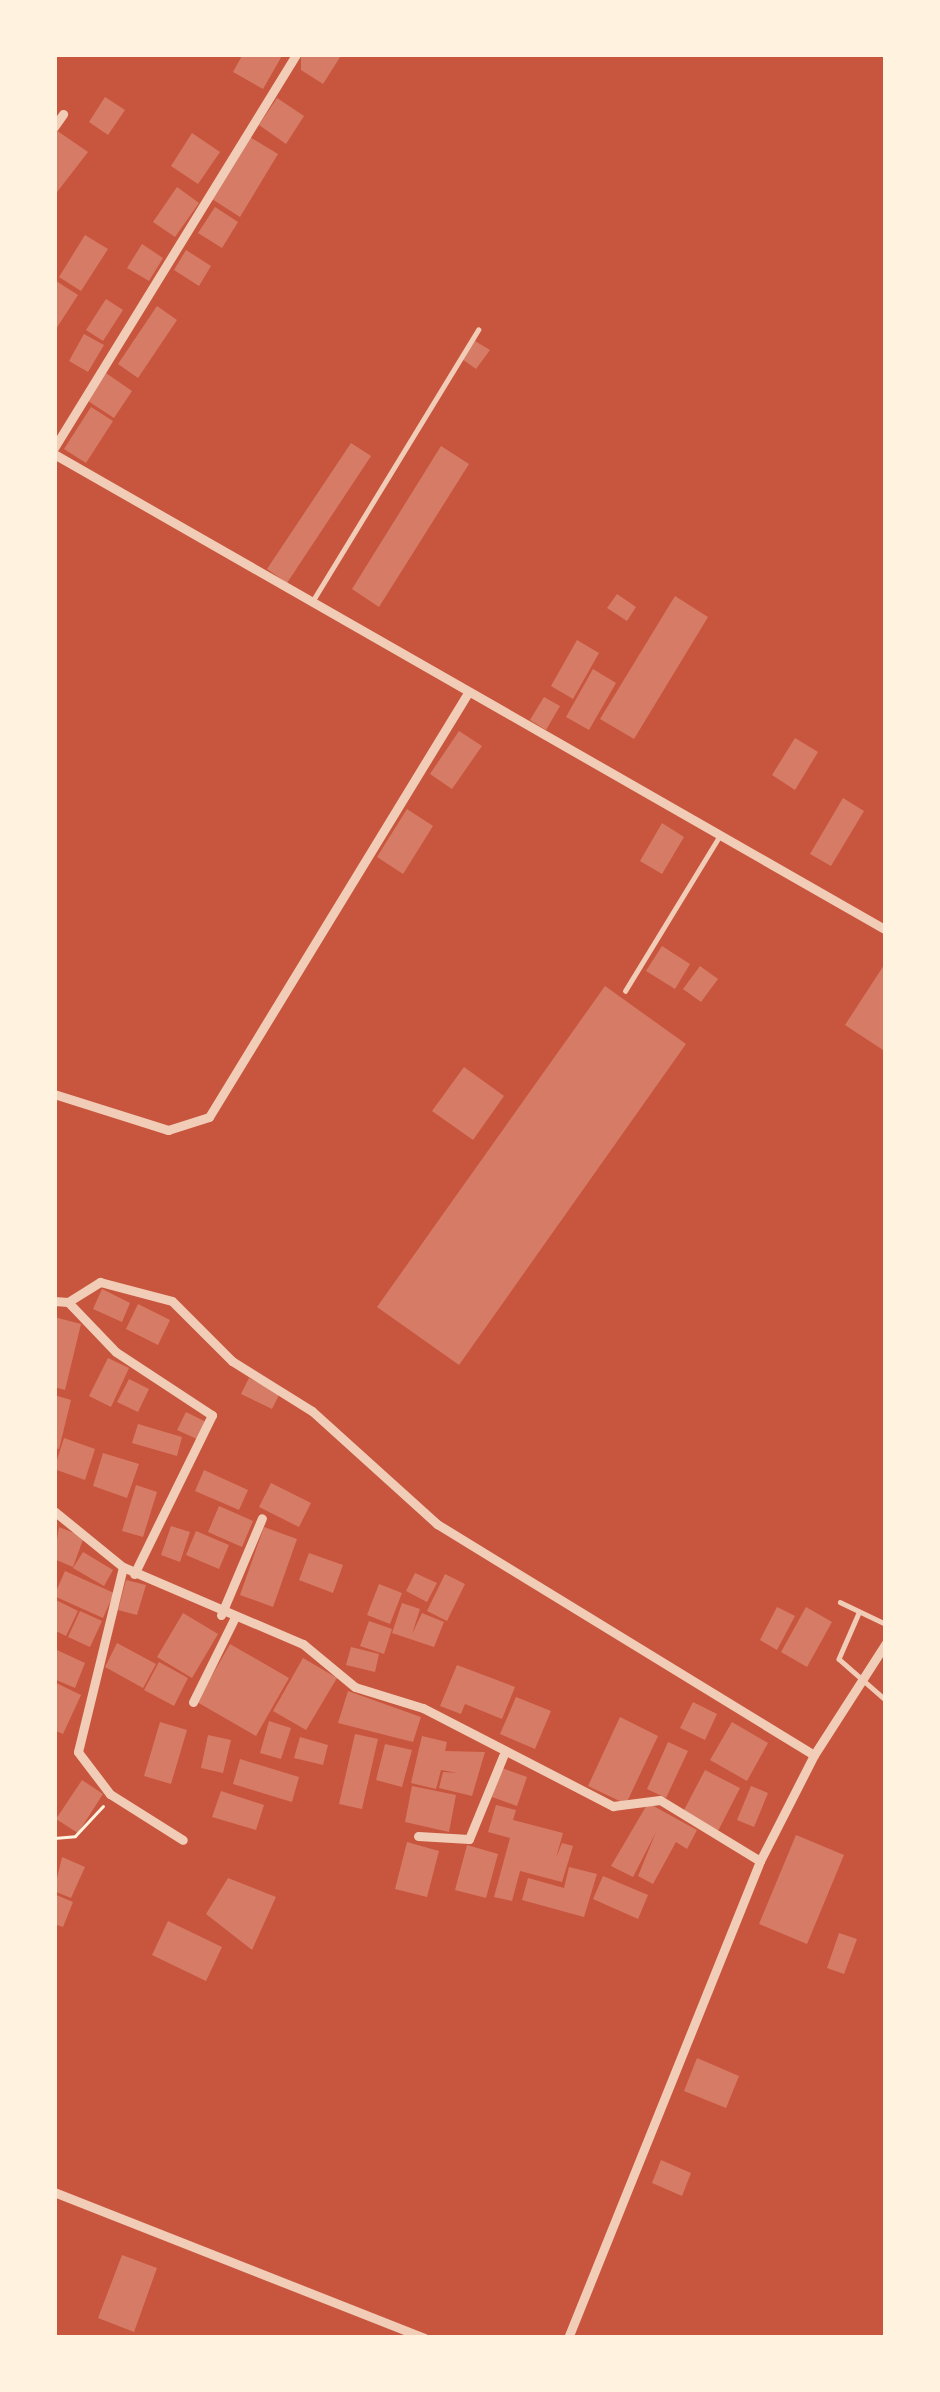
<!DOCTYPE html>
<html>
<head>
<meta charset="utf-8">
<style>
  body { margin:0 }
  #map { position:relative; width:940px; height:2392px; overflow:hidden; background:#c8553d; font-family:"Zilla Slab",serif }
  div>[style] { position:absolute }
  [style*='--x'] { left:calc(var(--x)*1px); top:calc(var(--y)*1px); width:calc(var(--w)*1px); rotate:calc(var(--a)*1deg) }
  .building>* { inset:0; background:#d67c66 }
  .path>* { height:3px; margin:-1.5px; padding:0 1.5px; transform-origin:1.5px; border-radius:1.5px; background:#fff3e0 }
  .service>* { height:4.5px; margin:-2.25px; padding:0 2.25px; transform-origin:2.25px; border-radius:2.25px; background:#f1ccb7 }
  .minor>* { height:9px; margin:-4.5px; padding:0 4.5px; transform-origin:4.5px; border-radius:4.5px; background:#f1ccb7 }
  span { translate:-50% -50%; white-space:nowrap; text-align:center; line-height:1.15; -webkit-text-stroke:12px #fff3e0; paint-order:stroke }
  .frame { position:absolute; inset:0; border:57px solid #fff3e0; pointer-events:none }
</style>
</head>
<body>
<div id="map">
  <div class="building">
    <i style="clip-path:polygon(243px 54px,283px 54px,263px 89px,233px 72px)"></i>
    <i style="clip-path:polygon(301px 54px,342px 54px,323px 84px,301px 70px)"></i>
    <i style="clip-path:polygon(105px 97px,125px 110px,108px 135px,89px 122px)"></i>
    <i style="clip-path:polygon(277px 98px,304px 116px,286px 144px,259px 125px)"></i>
    <i style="clip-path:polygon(56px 130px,88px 152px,54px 196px,54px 134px)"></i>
    <i style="clip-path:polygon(192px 133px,220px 152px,198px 184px,171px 166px)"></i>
    <i style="clip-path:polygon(250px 137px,278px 154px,240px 217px,212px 199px)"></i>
    <i style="clip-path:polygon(177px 187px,199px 203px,175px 237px,153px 222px)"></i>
    <i style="clip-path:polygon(215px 207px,238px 222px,222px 248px,198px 233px)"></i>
    <i style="clip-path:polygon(85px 235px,108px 249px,81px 291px,59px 277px)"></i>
    <i style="clip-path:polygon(142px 244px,163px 258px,149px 281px,127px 268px)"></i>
    <i style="clip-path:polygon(186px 250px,211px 266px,199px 286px,174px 270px)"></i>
    <i style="clip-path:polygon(56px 281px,78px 295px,54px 332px,54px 284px)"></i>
    <i style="clip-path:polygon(106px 299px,123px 310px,103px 341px,86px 330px)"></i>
    <i style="clip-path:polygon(157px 306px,177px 320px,138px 378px,118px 364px)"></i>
    <i style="clip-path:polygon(84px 334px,104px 345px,88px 372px,69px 361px)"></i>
    <i style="clip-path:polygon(475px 341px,490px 350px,476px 369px,462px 359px)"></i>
    <i style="clip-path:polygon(106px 373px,132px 391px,114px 418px,88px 401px)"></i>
    <i style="clip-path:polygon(91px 407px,113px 421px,86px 463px,64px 449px)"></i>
    <i style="clip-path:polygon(351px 443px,371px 456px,287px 583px,267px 569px)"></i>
    <i style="clip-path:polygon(441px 446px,469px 464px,379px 607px,352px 589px)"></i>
    <i style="clip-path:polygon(617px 594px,636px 607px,627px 621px,607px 608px)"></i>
    <i style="clip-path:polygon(675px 596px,708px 617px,634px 739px,600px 719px)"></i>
    <i style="clip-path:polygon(577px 640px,599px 653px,573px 699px,551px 686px)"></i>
    <i style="clip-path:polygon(593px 669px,616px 683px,589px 730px,566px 717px)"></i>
    <i style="clip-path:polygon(544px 697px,560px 706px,546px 730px,530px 720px)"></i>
    <i style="clip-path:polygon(459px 731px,482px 746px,452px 789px,430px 774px)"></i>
    <i style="clip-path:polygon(795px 738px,818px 752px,795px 790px,772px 775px)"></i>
    <i style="clip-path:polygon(843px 798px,864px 811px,831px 866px,810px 854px)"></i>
    <i style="clip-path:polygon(407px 809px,433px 826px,403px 874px,377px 857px)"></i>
    <i style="clip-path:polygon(662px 823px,684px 837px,662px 874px,640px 861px)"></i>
    <i style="clip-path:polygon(662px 946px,690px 964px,675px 989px,646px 971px)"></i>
    <i style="clip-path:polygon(886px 962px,886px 1052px,845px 1025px)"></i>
    <i style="clip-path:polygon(700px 966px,718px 979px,701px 1002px,683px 989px)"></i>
    <i style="clip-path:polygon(605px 986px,686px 1044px,459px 1365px,377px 1307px)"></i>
    <i style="clip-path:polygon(464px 1067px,504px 1096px,473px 1140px,432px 1111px)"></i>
    <i style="clip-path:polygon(102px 1289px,130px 1303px,122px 1322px,93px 1309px)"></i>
    <i style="clip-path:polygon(138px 1304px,170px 1320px,158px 1345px,126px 1329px)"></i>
    <i style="clip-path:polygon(54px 1317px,81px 1324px,65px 1390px,54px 1387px)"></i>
    <i style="clip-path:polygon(108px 1358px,129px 1368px,111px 1407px,89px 1396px)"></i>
    <i style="clip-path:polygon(249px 1378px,280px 1393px,272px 1409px,241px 1394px)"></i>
    <i style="clip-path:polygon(129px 1379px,149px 1389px,138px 1412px,117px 1402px)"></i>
    <i style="clip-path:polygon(54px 1395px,71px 1400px,59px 1449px,54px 1448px)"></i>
    <i style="clip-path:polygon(186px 1412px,208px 1423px,199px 1440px,177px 1430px)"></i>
    <i style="clip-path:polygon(138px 1424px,182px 1437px,177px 1456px,132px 1443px)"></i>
    <i style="clip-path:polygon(64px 1438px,95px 1449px,85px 1480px,54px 1469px)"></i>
    <i style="clip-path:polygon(103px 1453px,139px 1464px,127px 1498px,93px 1486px)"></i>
    <i style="clip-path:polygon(204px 1470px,248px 1490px,239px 1510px,195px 1491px)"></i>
    <i style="clip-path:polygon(271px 1483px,311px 1503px,299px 1527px,259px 1507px)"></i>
    <i style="clip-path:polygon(136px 1485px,157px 1492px,143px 1537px,122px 1531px)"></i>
    <i style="clip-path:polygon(219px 1506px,253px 1521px,242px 1547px,208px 1532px)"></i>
    <i style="clip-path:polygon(171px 1526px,190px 1532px,180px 1562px,161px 1555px)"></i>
    <i style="clip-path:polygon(59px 1527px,84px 1537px,73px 1567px,54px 1559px)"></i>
    <i style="clip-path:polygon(264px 1527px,297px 1539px,273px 1607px,240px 1595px)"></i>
    <i style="clip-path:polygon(196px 1531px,229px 1545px,219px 1569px,186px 1555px)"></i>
    <i style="clip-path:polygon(83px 1552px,113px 1570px,104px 1586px,73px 1568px)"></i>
    <i style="clip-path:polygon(309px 1553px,343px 1565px,333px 1593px,299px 1580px)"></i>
    <i style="clip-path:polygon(65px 1571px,114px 1593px,103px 1618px,54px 1596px)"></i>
    <i style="clip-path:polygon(415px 1573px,437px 1583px,427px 1602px,406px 1591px)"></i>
    <i style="clip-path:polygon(445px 1574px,465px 1584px,447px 1621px,427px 1611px)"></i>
    <i style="clip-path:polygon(126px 1580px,146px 1585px,137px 1615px,118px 1610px)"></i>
    <i style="clip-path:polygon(379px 1584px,402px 1593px,390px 1624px,367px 1615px)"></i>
    <i style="clip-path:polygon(54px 1599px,78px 1611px,66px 1636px,54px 1630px)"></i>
    <i style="clip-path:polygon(402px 1603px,420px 1609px,412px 1634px,422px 1613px,444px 1622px,434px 1647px,392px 1633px)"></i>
    <i style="clip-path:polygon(777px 1607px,795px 1616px,777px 1650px,760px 1640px)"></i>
    <i style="clip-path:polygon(806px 1607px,832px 1622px,807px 1667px,781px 1652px)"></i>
    <i style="clip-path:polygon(80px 1611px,102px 1621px,90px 1647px,68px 1637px)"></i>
    <i style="clip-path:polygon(183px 1613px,218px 1634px,192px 1678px,157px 1657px)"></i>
    <i style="clip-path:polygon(369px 1621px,392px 1629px,384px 1654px,360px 1646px)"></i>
    <i style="clip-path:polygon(117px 1643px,156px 1664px,143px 1688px,105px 1667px)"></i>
    <i style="clip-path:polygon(230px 1644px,289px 1678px,256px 1736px,197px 1702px)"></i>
    <i style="clip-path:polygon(351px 1647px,379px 1654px,375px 1672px,346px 1665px)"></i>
    <i style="clip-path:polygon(57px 1650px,85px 1663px,75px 1688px,54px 1679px)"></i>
    <i style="clip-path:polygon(303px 1658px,337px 1678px,306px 1730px,273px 1711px)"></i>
    <i style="clip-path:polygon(159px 1662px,188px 1678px,174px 1706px,144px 1690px)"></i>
    <i style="clip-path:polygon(457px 1665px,515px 1687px,502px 1719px,465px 1704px,461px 1714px,440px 1706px)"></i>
    <i style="clip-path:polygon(54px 1682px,81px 1695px,63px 1734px,54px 1730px)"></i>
    <i style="clip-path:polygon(348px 1691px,421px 1717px,413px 1742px,338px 1723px)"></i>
    <i style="clip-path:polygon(516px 1697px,551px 1711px,535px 1749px,500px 1734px)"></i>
    <i style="clip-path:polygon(693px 1702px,717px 1714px,705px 1740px,680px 1728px)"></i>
    <i style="clip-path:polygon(620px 1717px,658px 1736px,626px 1804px,588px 1786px)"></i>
    <i style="clip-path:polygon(269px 1721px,291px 1728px,281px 1759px,260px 1753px)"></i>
    <i style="clip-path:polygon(160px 1722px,187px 1730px,171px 1784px,144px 1776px)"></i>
    <i style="clip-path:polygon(732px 1722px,768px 1743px,747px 1781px,710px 1760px)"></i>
    <i style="clip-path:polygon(355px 1734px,378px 1739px,362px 1809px,339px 1804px)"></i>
    <i style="clip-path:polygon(208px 1735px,231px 1740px,223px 1773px,201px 1768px)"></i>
    <i style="clip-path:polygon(422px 1736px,447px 1742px,445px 1751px,485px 1752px,472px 1796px,439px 1788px,443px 1772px,458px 1773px,441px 1770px,436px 1789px,411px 1783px)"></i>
    <i style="clip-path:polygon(300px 1737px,328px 1745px,323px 1765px,294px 1758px)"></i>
    <i style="clip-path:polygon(668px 1742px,688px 1751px,666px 1798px,647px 1789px)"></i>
    <i style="clip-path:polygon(385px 1744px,412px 1750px,402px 1787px,376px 1780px)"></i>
    <i style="clip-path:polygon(240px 1759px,299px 1777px,292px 1802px,233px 1784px)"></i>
    <i style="clip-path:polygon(502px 1768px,527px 1777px,517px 1806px,492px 1797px)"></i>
    <i style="clip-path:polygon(705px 1770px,740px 1788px,718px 1831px,683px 1812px)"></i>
    <i style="clip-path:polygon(82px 1780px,103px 1794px,78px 1833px,56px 1819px)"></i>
    <i style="clip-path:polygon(412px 1786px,456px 1795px,449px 1832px,405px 1822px)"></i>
    <i style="clip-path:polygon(751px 1786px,768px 1793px,754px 1827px,737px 1820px)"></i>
    <i style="clip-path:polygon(221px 1791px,264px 1805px,256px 1830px,212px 1817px)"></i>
    <i style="clip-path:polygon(648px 1803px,697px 1830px,687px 1849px,676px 1842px,653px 1884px,638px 1876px,656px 1832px,633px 1877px,611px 1866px)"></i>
    <i style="clip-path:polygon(496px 1805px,516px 1810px,513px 1820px,563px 1833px,556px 1858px,562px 1843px,573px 1846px,562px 1882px,520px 1871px,512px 1901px,494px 1897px,510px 1838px,488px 1832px)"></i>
    <i style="clip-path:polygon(796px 1835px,844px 1855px,807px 1944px,759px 1924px)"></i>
    <i style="clip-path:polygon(407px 1842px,439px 1851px,427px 1897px,395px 1889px)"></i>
    <i style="clip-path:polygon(467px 1845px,498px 1854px,486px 1898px,455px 1890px)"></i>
    <i style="clip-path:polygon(62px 1857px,85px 1867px,71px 1898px,54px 1891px)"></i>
    <i style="clip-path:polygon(569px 1867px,597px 1874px,584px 1917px,522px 1900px,528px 1878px,564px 1888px)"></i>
    <i style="clip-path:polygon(603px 1876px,648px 1895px,638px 1919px,593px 1899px)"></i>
    <i style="clip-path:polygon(228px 1878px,276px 1897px,252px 1950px,206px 1914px)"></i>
    <i style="clip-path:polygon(54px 1894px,73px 1902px,63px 1927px,54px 1924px)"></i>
    <i style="clip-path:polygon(168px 1921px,222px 1947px,206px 1981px,152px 1955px)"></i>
    <i style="clip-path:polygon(839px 1933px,857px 1939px,844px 1974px,827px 1968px)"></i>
    <i style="clip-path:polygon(697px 2058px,739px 2076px,726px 2108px,684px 2091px)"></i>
    <i style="clip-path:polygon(661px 2160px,691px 2173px,682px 2196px,652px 2183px)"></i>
    <i style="clip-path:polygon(122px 2255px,157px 2268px,134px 2332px,98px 2318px)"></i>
  </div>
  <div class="path">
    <i style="--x:54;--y:1838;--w:21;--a:-5"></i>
    <i style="--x:75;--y:1836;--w:41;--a:-47"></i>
  </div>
  <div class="service">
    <i style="--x:312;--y:602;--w:319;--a:-58.6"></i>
    <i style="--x:625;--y:991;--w:180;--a:-58.6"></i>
    <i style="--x:840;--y:1602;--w:51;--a:25.6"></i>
    <i style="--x:859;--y:1613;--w:50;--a:113.5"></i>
    <i style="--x:839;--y:1659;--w:62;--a:41.1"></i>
  </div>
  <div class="minor">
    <i style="--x:54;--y:127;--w:16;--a:-55"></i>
    <i style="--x:54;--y:448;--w:462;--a:-58.4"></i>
    <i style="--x:54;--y:454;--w:959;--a:29.77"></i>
    <i style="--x:54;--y:1094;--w:120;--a:17.5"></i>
    <i style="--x:168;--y:1130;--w:43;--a:-17.6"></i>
    <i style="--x:209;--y:1117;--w:497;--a:-58.6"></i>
    <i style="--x:54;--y:1301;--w:14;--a:4"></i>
    <i style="--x:68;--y:1302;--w:69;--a:46.2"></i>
    <i style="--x:116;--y:1352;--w:115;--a:33.3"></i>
    <i style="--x:212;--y:1415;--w:177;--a:116.1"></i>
    <i style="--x:68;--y:1302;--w:38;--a:-32"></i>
    <i style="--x:100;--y:1282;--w:74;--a:14.8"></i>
    <i style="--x:172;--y:1301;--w:85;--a:45"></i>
    <i style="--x:232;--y:1361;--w:94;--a:32"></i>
    <i style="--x:312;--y:1411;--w:169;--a:42.1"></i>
    <i style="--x:437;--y:1524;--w:442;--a:31.5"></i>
    <i style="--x:54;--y:1511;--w:89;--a:39.1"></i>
    <i style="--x:123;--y:1567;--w:196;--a:23.2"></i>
    <i style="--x:303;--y:1644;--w:67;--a:39.6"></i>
    <i style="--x:355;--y:1687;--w:71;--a:17.2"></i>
    <i style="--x:423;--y:1708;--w:214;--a:27.3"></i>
    <i style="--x:613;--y:1806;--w:47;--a:-7.3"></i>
    <i style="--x:660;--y:1800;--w:117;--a:31.4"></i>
    <i style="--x:123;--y:1567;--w:190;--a:103.7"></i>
    <i style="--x:78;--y:1752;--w:53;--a:52.7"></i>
    <i style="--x:110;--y:1794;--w:86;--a:32.2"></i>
    <i style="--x:221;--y:1615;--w:105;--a:-67.1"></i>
    <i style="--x:193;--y:1702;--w:93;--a:-63.7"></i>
    <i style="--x:418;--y:1836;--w:51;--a:3.4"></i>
    <i style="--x:469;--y:1839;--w:90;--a:-67.7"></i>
    <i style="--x:54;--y:2192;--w:398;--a:21.5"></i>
    <i style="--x:568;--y:2338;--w:514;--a:-68.07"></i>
    <i style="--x:760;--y:1861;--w:119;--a:-63"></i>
    <i style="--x:814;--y:1755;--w:133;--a:-57.3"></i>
  </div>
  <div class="frame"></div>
</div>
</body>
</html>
